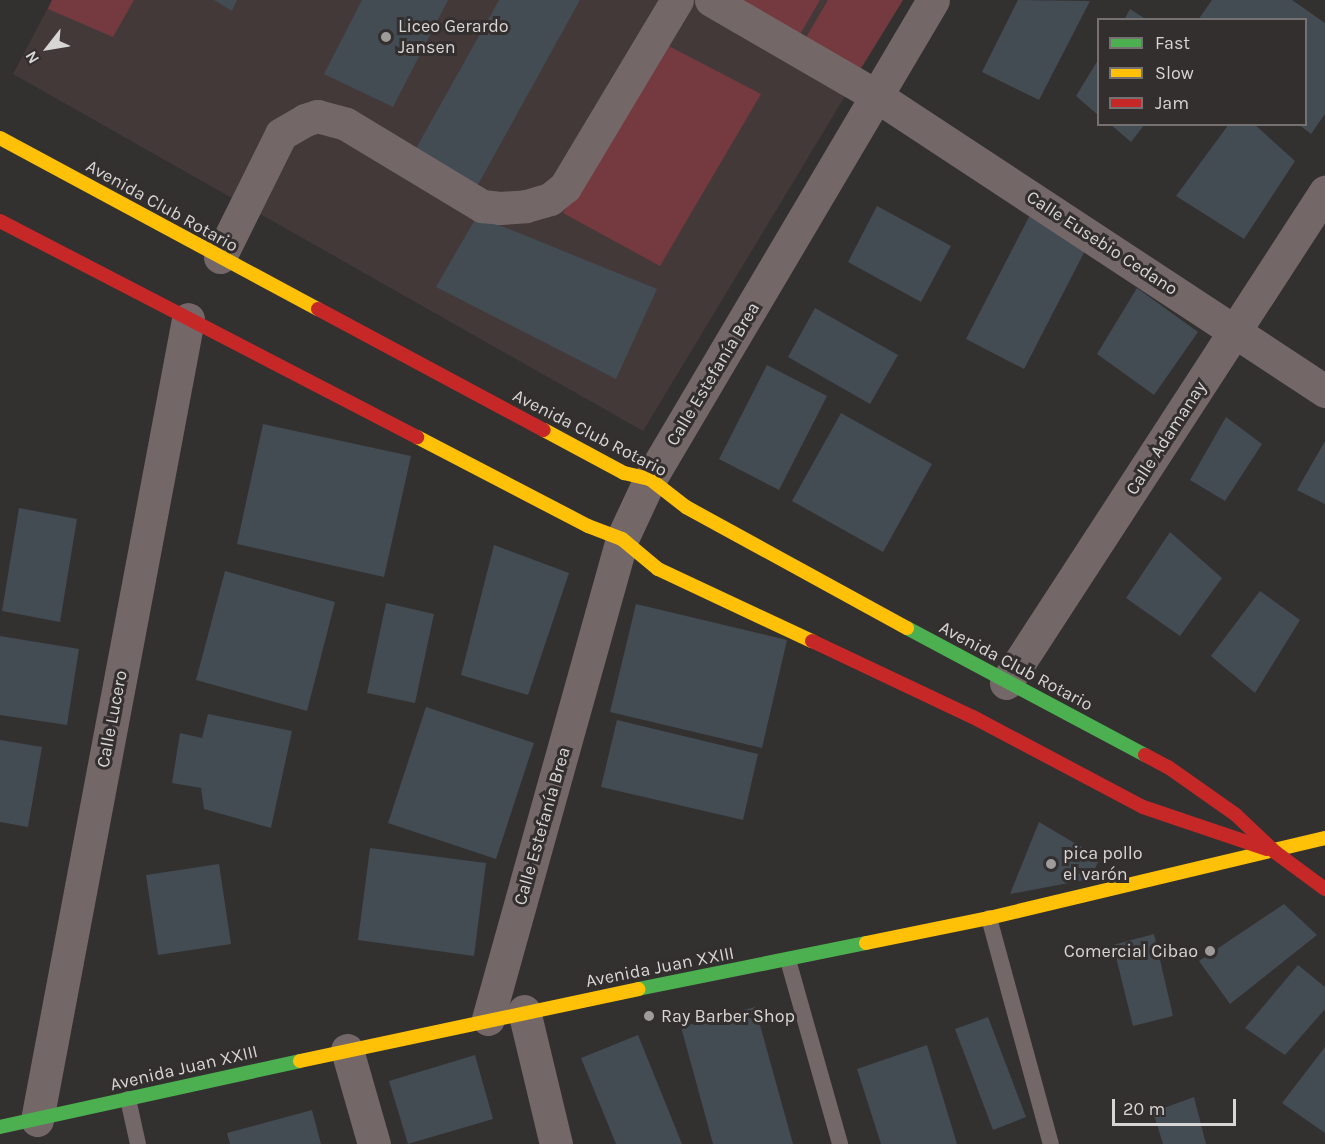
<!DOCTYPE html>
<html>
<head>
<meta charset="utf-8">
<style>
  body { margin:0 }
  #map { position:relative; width:1325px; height:1144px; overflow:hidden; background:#333030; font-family:Karla,sans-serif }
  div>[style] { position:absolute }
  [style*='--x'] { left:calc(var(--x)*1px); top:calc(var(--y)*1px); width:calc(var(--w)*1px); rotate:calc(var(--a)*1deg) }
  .built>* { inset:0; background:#433939 }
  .green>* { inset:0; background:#753a3f }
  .building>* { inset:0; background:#434b53 }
  .lane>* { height:16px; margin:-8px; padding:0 8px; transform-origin:8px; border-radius:8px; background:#746768 }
  .street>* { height:33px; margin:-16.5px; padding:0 16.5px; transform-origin:16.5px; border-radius:16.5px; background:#746768 }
  .fast>* { height:14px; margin:-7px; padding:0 7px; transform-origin:7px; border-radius:7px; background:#4caf50 }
  .slow>* { height:14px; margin:-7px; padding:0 7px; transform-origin:7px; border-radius:7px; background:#ffc107 }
  .jam>* { height:14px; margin:-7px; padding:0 7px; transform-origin:7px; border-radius:7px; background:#c62828 }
  .dots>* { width:16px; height:16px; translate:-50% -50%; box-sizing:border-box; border:3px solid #342f2f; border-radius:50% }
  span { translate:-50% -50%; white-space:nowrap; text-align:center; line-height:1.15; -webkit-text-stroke:6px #342f2f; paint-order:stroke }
  .poi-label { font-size:18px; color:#d8d5d5 }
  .left { translate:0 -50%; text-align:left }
  .right { translate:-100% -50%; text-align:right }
  .street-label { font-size:18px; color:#d8d5d5 }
  .legend { position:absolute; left:1097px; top:18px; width:210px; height:108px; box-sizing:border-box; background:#342f2f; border:2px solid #767171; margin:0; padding:8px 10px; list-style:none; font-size:18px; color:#d8d5d5 }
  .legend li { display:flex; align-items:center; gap:12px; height:30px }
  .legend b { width:30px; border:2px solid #767171 }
  .north { position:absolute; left:18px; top:18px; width:60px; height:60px; -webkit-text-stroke:4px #342f2f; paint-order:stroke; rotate:239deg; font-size:16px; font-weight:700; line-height:24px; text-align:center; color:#d8d5d5 }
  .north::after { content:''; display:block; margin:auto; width:21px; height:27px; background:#d8d5d5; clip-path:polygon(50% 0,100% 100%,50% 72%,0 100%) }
  .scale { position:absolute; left:1112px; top:1099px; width:124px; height:27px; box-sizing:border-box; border:3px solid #d8d5d5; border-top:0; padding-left:8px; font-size:18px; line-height:21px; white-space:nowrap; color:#d8d5d5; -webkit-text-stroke:4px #342f2f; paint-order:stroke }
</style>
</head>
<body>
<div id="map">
  <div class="built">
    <i style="clip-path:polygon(52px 0,903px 0,643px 431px,13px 74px)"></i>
  </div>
  <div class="green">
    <i style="clip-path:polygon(52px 0,134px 0,113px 37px,48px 9px)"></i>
    <i style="clip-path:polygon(735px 0,820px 0,799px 36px)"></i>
    <i style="clip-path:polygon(828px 0,903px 0,859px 71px,804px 41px)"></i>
    <i style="clip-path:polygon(661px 42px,761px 94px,660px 266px,563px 213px)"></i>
  </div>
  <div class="building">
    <i style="clip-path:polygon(214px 0,237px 0,232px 11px)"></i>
    <i style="clip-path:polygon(362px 0,448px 0,393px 107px,324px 74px)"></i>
    <i style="clip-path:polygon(499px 0,580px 0,475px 190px,414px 152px)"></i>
    <i style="clip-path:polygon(1018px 0,1090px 1px,1039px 100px,982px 72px)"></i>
    <i style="clip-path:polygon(1212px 0,1292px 0,1325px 23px,1325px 114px,1311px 134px,1298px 124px,1306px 124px,1306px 20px,1198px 20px)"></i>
    <i style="clip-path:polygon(1130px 9px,1147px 20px,1124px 20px)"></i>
    <i style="clip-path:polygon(1098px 60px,1098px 115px,1076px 96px)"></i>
    <i style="clip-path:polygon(1110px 124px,1145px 124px,1131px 142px)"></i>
    <i style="clip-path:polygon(1229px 124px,1254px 124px,1295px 161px,1244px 239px,1176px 196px)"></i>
    <i style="clip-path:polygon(877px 206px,951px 246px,921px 302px,848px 262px)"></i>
    <i style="clip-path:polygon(1031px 213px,1089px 243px,1024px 369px,966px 339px)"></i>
    <i style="clip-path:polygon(477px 216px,657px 289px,616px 379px,436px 287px)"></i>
    <i style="clip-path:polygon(1137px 288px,1198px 332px,1154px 395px,1097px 354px)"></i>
    <i style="clip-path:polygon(815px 308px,898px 355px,870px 404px,788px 357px)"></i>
    <i style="clip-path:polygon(767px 365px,827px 396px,779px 490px,719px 459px)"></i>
    <i style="clip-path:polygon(841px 413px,932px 464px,883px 552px,792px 501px)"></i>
    <i style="clip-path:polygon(1226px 417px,1262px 444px,1225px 501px,1190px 480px)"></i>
    <i style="clip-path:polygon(263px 424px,411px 456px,384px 577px,237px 544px)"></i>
    <i style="clip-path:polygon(1325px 441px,1325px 504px,1297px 490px)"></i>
    <i style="clip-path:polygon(19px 508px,77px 519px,60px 622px,2px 611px)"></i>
    <i style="clip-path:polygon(1170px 532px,1222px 578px,1180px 636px,1126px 598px)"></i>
    <i style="clip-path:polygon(494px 545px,569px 573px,528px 695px,461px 675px)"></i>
    <i style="clip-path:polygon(225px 571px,335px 602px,307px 711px,196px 680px)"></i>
    <i style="clip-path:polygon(1260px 591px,1300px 620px,1255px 693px,1211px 656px)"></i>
    <i style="clip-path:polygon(386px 603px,434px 614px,415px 703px,367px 693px)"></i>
    <i style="clip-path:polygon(636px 604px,787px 640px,762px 748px,610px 712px)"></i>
    <i style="clip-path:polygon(0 636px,79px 649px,67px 725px,0 715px)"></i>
    <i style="clip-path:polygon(426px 707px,534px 743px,496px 859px,388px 823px)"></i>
    <i style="clip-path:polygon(208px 714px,292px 731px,271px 828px,204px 809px,201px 788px,172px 783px,180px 733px,202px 738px)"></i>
    <i style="clip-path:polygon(617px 720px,758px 754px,743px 820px,601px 787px)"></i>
    <i style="clip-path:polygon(0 740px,42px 747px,28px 827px,0 822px)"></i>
    <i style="clip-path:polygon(1039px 822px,1100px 858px,1090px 879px,1010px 894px)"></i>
    <i style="clip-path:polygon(370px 848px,486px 863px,474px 956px,358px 940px)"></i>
    <i style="clip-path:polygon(219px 864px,231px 944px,158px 955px,146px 875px)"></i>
    <i style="clip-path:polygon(1284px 904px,1317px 935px,1230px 1004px,1199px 961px)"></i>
    <i style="clip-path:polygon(1154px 934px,1173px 1016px,1133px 1026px,1113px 945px)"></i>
    <i style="clip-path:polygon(1298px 965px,1325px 987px,1325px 1009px,1285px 1055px,1245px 1028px)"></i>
    <i style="clip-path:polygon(755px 1007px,793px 1144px,713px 1144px,681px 1027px)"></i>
    <i style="clip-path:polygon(988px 1017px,1026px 1117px,993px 1130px,955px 1029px)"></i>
    <i style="clip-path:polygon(638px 1035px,682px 1144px,616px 1144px,581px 1058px)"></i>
    <i style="clip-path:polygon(927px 1045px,957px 1144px,881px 1144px,857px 1069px)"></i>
    <i style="clip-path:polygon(1325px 1047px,1325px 1133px,1282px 1103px)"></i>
    <i style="clip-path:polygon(475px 1055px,493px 1119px,408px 1144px,389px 1081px)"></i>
    <i style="clip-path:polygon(1194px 1097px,1206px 1144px,1163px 1144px,1153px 1112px)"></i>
    <i style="clip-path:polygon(312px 1110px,321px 1144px,230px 1144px,227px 1133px)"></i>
  </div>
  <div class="lane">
    <i style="--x:989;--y:918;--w:234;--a:74.7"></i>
    <i style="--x:788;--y:960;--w:191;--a:74.2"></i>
    <i style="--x:128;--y:1099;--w:46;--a:77.5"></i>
  </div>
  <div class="street">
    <i style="--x:711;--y:0;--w:193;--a:30.1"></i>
    <i style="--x:878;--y:97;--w:535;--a:33.33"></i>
    <i style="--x:220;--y:257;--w:137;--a:-63.6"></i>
    <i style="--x:281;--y:134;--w:28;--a:-30"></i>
    <i style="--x:305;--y:120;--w:13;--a:-18"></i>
    <i style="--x:317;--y:116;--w:30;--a:15"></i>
    <i style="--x:346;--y:124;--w:159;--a:31.1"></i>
    <i style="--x:482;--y:206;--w:18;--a:6"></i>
    <i style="--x:500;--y:208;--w:26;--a:-4"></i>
    <i style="--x:526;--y:206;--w:25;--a:-16"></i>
    <i style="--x:550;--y:199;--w:19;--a:-39"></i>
    <i style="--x:565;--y:187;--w:218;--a:-59.1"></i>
    <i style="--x:1006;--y:683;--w:586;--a:-56.99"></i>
    <i style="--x:524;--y:1011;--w:137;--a:76.5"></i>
    <i style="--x:488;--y:1019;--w:498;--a:-74.4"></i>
    <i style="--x:622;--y:539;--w:66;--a:-65"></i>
    <i style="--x:650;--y:479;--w:556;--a:-59.42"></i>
    <i style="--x:347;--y:1050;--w:98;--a:74"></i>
    <i style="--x:37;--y:1120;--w:815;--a:-79.32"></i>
  </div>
  <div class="fast">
    <i style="--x:907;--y:628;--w:270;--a:28.1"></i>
    <i style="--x:638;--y:989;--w:233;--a:-11.4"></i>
    <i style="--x:0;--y:1127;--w:307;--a:-12.4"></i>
  </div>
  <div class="slow">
    <i style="--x:0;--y:138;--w:361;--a:28.3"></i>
    <i style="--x:544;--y:430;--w:91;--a:28.3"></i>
    <i style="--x:624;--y:473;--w:27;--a:13"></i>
    <i style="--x:650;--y:479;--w:46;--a:37.9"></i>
    <i style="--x:686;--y:507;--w:252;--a:28.7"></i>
    <i style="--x:417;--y:437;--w:193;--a:27.5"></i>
    <i style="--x:588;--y:526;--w:36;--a:21"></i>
    <i style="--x:622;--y:539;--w:47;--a:39.8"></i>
    <i style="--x:658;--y:569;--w:170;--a:25.1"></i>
    <i style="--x:866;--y:943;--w:126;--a:-11.5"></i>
    <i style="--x:989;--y:918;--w:345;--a:-13.4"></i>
    <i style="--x:300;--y:1061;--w:346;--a:-12"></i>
  </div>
  <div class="jam">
    <i style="--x:0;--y:221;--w:470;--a:27.4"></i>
    <i style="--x:318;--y:309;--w:256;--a:28.2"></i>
    <i style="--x:812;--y:641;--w:178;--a:25.3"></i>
    <i style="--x:973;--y:717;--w:192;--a:27.9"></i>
    <i style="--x:1143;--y:807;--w:131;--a:18.7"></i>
    <i style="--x:1145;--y:755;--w:26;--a:28"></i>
    <i style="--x:1168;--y:767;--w:83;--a:35.2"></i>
    <i style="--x:1236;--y:815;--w:54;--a:43.5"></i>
    <i style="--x:1275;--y:852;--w:62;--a:36.5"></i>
  </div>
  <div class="dots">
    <i style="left:386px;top:37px;background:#9e9b9b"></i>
    <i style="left:1051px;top:864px;background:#9e9b9b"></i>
    <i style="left:1210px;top:951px;background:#9e9b9b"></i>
    <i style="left:649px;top:1016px;background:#9e9b9b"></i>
  </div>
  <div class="poi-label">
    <span class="left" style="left:398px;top:37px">Liceo Gerardo<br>Jansen</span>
    <span class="left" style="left:1063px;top:864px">pica pollo<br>el varón</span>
    <span class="right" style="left:1198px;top:951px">Comercial Cibao</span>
    <span class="left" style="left:661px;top:1016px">Ray Barber Shop</span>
  </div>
  <div class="street-label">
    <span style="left:162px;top:206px;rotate:29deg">Avenida Club Rotario</span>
    <span style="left:1102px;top:243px;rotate:33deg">Calle Eusebio Cedano</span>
    <span style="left:713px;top:374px;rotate:-59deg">Calle Estefanía Brea</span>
    <span style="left:590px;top:433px;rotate:27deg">Avenida Club Rotario</span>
    <span style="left:1166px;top:438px;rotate:-57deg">Calle Adamanay</span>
    <span style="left:1016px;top:666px;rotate:28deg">Avenida Club Rotario</span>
    <span style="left:112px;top:719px;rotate:-79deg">Calle Lucero</span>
    <span style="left:542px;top:826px;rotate:-74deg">Calle Estefanía Brea</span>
    <span style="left:660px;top:967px;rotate:-11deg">Avenida Juan XXIII</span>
    <span style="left:184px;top:1068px;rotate:-13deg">Avenida Juan XXIII</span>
  </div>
  <ul class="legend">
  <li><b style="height:8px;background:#4caf50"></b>Fast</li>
  <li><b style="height:8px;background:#ffc107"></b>Slow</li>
  <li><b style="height:8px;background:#c62828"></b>Jam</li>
  </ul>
  <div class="north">N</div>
  <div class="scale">20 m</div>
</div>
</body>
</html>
